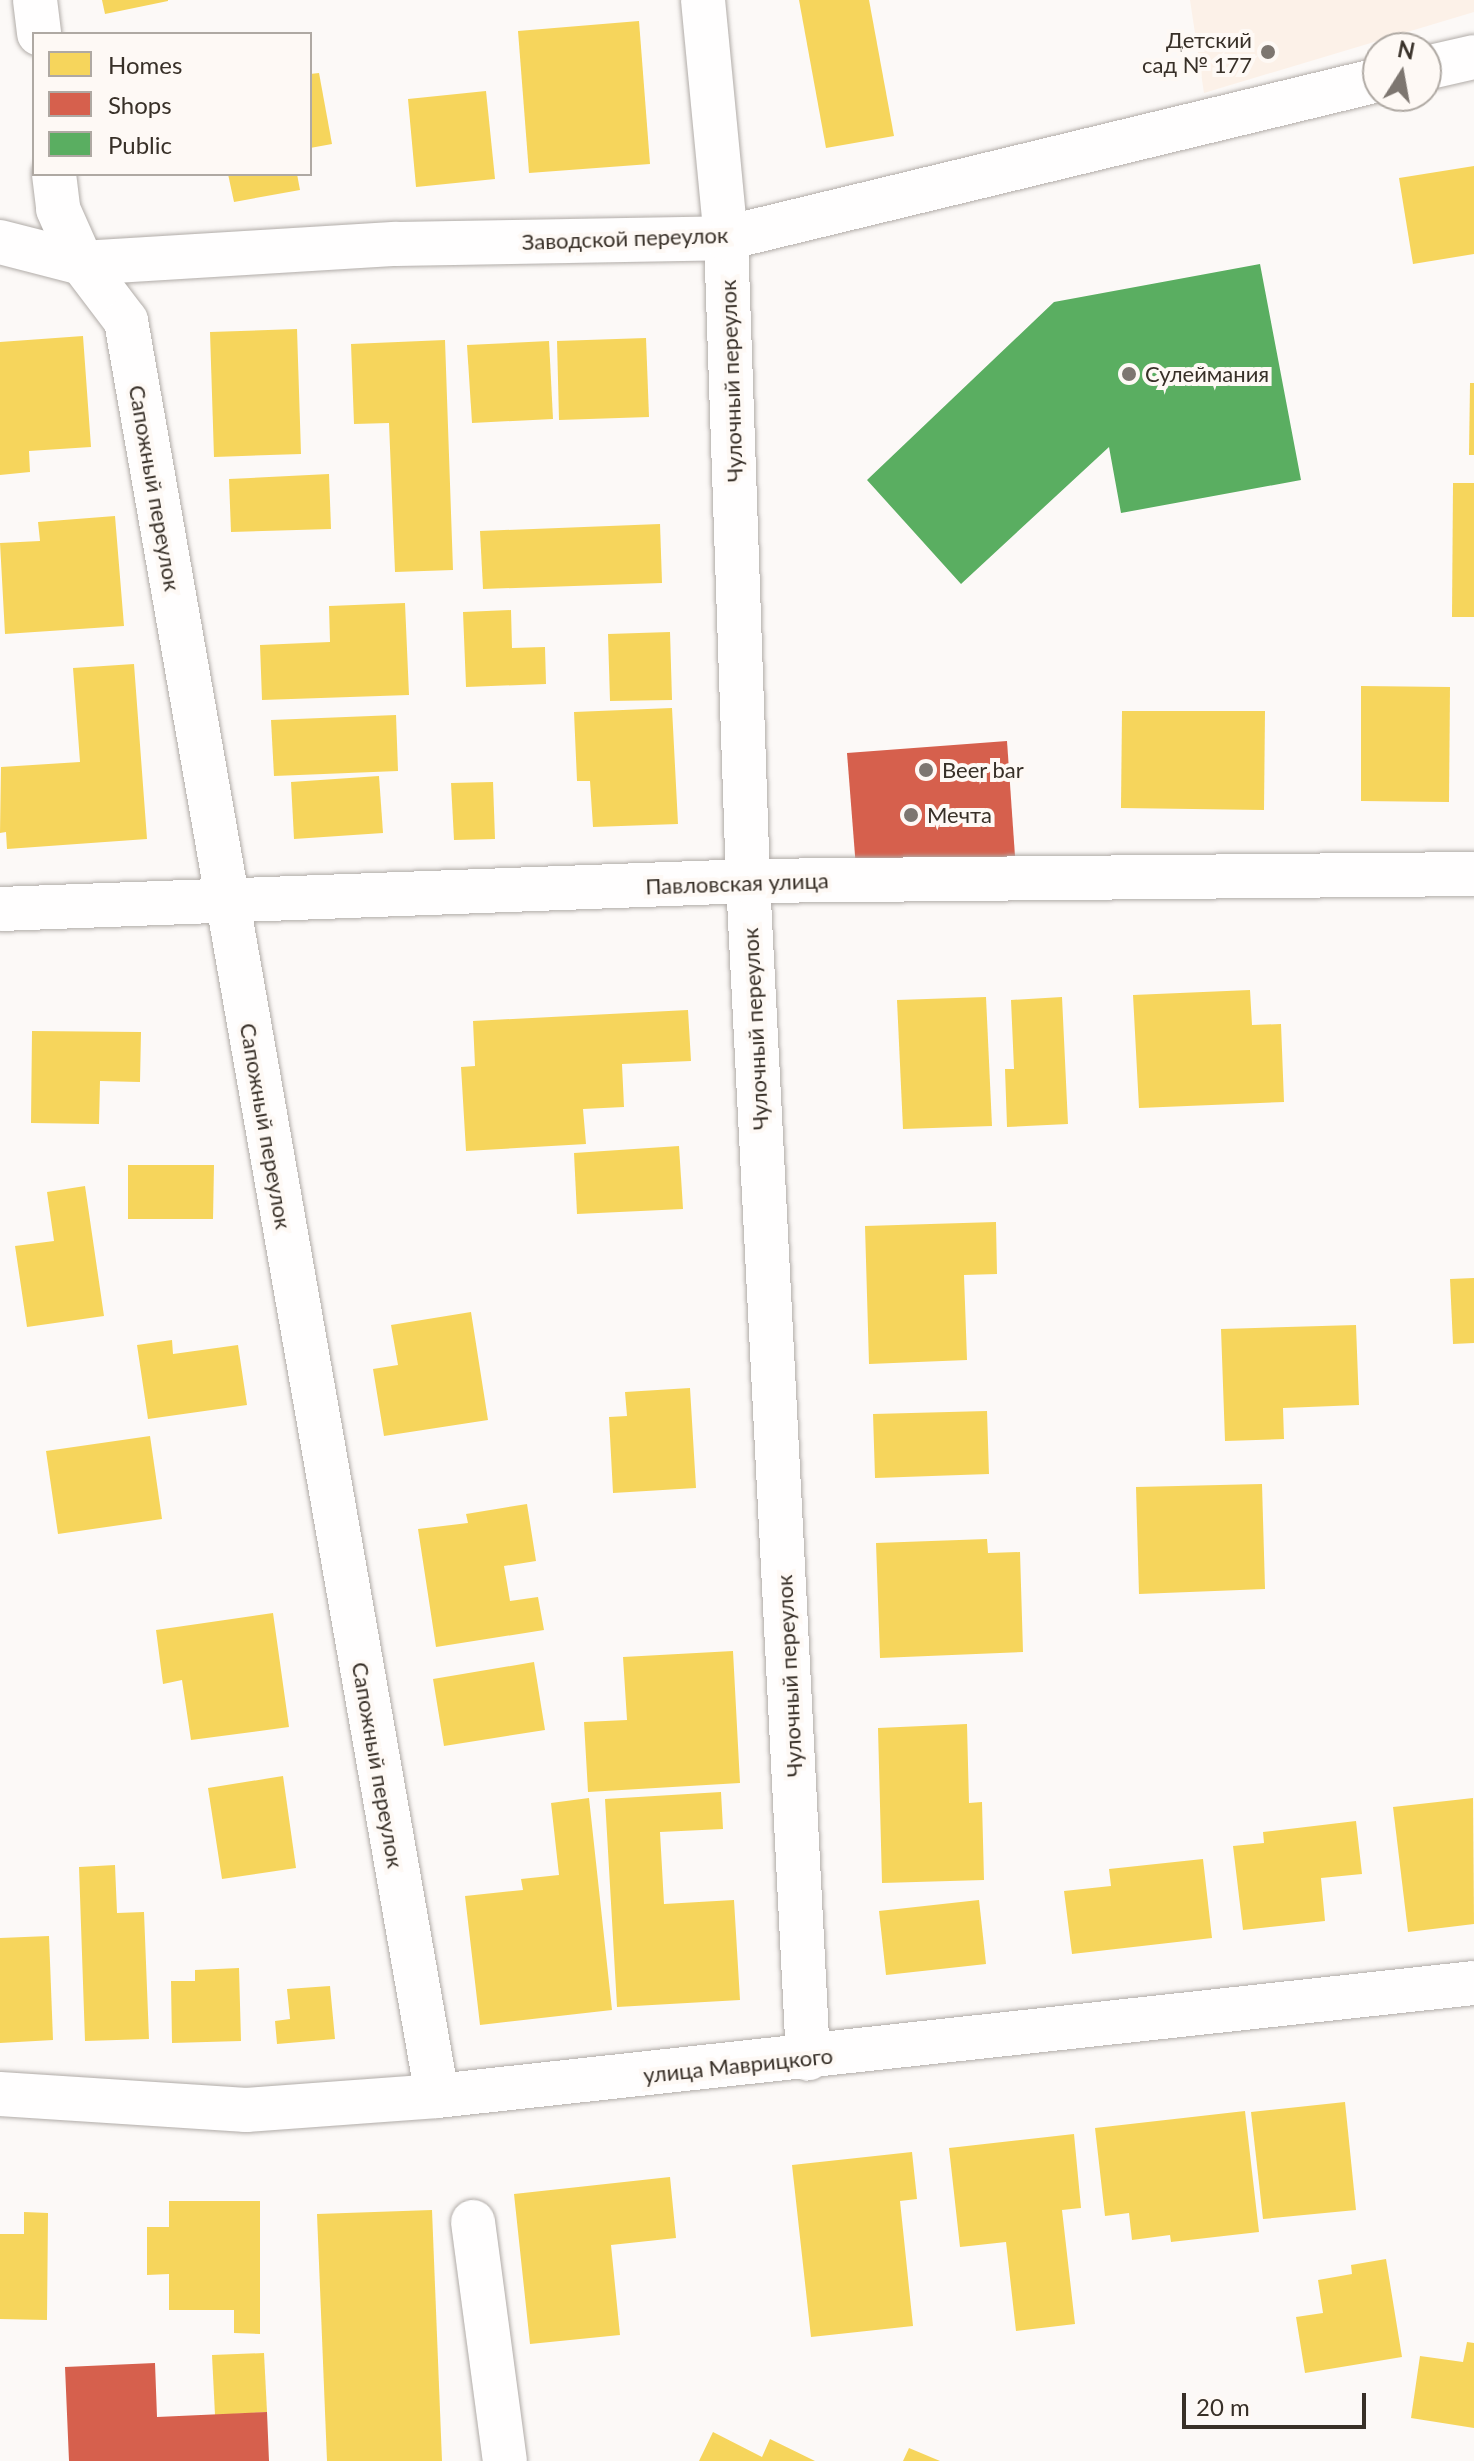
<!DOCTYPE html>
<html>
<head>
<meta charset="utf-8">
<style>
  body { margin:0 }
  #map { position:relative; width:1474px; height:2461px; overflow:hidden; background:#fcf9f7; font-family:Lato,sans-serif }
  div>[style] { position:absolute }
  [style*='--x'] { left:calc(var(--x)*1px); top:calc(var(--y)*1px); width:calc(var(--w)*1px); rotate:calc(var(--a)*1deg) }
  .built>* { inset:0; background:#fcf1e8 }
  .homes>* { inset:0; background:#f6d55c }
  .shops>* { inset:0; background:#d6604d }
  .public>* { inset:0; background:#5aae61 }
  .roads { filter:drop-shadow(0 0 2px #b1aca8) drop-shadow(0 0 2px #b1aca8) }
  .minor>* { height:44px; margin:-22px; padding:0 22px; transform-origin:22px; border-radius:22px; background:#fffefe }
  .dots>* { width:22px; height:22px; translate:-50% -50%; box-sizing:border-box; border:4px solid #fef9f5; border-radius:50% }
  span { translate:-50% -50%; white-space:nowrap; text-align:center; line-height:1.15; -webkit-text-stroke:8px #fef9f5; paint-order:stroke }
  .poi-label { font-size:22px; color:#383028 }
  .right { translate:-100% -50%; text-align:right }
  .left { translate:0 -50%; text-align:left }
  .street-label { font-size:22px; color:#383028 }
  .legend { position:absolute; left:32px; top:32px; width:280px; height:144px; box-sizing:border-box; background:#fef9f5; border:2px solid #afa9a3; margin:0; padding:10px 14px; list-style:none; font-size:24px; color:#383028 }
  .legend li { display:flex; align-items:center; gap:16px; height:40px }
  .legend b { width:40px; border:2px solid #afa9a3 }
  .north { position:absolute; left:1362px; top:32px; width:80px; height:80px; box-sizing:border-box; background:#fef9f5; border:2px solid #afa9a3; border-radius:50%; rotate:11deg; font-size:22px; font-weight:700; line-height:32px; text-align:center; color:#383028 }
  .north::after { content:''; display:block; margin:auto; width:28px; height:36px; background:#7d7670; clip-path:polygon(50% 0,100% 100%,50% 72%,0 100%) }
  .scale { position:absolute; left:1182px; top:2393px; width:184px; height:36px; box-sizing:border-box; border:4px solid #383028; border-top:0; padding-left:10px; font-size:24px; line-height:28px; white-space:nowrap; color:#383028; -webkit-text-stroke:6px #fef9f5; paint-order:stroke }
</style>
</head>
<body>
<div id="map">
  <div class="built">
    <i style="clip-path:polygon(1190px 0,1474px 0,1474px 12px,1204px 93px)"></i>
  </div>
  <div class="homes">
    <i style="clip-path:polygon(102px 0,168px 0,168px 1px,105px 14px)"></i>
    <i style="clip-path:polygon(799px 0,869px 0,894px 136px,826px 148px)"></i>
    <i style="clip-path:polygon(639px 21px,650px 164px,529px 173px,518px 31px)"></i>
    <i style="clip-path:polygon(319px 73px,332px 144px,310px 148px,310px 74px)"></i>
    <i style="clip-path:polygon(486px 91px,495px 179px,416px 187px,408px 99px)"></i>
    <i style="clip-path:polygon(1474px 166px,1474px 254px,1413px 264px,1399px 178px)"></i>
    <i style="clip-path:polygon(228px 174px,297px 174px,300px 190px,234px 202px)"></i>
    <i style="clip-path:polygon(297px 329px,301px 454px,214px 457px,210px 332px)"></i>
    <i style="clip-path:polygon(83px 336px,91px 447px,29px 451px,30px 472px,0 475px,0 342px)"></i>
    <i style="clip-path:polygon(646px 338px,649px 417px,559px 420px,557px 341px)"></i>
    <i style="clip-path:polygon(445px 340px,453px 570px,395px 572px,389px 423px,354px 424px,351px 344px)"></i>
    <i style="clip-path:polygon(549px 341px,553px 419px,472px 423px,467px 345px)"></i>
    <i style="clip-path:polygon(1470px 383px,1474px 383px,1474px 455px,1469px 455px)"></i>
    <i style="clip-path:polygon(329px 474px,331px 529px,231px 532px,229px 479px)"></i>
    <i style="clip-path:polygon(1453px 483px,1474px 483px,1474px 617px,1452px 617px)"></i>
    <i style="clip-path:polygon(115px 516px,124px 626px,5px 634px,0 543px,40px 541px,38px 522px)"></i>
    <i style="clip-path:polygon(660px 524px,662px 583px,483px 589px,480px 531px)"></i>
    <i style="clip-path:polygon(405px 603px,409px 695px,262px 700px,260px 645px,330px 642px,329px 606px)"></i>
    <i style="clip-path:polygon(511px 610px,512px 648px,545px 647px,546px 684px,466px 687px,463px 612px)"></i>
    <i style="clip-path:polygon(670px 632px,672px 700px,610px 701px,608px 634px)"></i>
    <i style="clip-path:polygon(134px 664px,147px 839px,7px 849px,6px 832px,0 833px,1px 767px,80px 762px,73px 668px)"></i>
    <i style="clip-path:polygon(1361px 686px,1450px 687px,1449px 802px,1361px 801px)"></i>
    <i style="clip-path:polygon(672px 708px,678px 824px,593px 827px,590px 781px,577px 781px,574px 712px)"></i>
    <i style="clip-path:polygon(1122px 711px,1265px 711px,1264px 810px,1121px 808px)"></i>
    <i style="clip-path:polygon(396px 715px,398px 771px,274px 776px,271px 720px)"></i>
    <i style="clip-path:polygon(379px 776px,383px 833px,294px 839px,291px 782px)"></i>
    <i style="clip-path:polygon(493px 782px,495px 839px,454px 840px,451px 783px)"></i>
    <i style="clip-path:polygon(1250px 990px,1252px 1025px,1281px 1024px,1284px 1102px,1139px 1108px,1133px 995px)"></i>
    <i style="clip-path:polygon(986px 997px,992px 1126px,903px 1129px,897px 1000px)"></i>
    <i style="clip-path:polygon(1062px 997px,1068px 1124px,1007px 1127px,1005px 1069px,1014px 1069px,1011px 1000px)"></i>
    <i style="clip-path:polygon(688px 1010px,691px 1061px,622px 1064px,624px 1107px,583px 1109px,586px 1144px,466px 1151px,461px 1067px,475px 1066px,473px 1021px)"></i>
    <i style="clip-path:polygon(32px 1031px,141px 1032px,140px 1082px,100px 1081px,99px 1124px,31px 1123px)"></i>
    <i style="clip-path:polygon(679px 1146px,683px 1209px,577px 1214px,574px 1153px)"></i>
    <i style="clip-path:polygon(128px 1165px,214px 1165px,213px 1219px,128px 1219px)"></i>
    <i style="clip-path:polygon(85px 1186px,104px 1316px,27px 1327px,15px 1246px,54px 1241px,47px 1192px)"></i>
    <i style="clip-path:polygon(996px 1222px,997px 1274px,964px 1275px,967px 1360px,869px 1364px,865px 1226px)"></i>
    <i style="clip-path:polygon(1474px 1278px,1474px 1343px,1453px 1344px,1450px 1279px)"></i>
    <i style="clip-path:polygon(471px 1312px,488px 1420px,384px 1436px,373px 1369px,398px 1365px,391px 1325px)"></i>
    <i style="clip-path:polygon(1356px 1325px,1359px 1405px,1283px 1408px,1284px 1439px,1225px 1441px,1221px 1329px)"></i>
    <i style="clip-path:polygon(172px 1340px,173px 1354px,238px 1345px,247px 1405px,148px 1419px,137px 1345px)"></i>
    <i style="clip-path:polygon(690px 1388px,696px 1488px,613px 1493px,609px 1417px,627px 1416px,625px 1392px)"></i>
    <i style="clip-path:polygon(987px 1411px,989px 1474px,875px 1478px,873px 1414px)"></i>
    <i style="clip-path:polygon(150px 1436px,162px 1519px,58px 1534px,46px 1451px)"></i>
    <i style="clip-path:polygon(1262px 1484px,1265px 1589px,1139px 1594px,1136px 1487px)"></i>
    <i style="clip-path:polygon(527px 1504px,536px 1561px,504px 1566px,510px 1601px,538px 1597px,544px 1630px,436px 1647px,418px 1529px,468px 1523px,466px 1514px)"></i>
    <i style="clip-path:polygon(987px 1539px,988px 1553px,1020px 1552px,1023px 1652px,880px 1658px,876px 1543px)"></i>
    <i style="clip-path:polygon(273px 1613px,289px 1727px,191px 1740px,182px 1680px,163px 1684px,156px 1630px)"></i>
    <i style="clip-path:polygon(733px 1651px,740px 1783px,588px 1792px,584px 1722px,627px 1720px,623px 1657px)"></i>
    <i style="clip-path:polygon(534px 1662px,545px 1730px,444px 1746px,433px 1679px)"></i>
    <i style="clip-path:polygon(967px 1724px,969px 1803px,982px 1802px,984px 1880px,882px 1883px,878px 1728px)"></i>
    <i style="clip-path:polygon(283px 1776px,296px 1868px,222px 1879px,208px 1788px)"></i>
    <i style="clip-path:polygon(721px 1792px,723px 1829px,660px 1832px,664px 1904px,734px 1900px,740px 2000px,617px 2007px,605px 1799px)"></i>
    <i style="clip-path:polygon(589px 1798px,612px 2010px,480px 2025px,465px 1896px,523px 1890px,521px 1879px,559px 1875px,551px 1803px)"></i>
    <i style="clip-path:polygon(1473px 1798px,1474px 1924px,1408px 1932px,1393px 1807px)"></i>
    <i style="clip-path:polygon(1356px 1821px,1362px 1874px,1321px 1878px,1325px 1921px,1243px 1930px,1233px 1846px,1264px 1843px,1263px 1832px)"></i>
    <i style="clip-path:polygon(1203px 1859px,1212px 1938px,1072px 1954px,1064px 1891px,1111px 1886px,1109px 1869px)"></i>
    <i style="clip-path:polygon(115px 1865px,117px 1913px,144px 1912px,149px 2039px,85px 2041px,79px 1867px)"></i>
    <i style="clip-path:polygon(979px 1900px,986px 1964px,886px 1975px,879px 1911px)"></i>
    <i style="clip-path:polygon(49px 1936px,53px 2040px,0 2043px,0 1938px)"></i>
    <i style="clip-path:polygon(239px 1968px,241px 2041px,172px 2043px,171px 1981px,195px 1981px,195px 1970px)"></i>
    <i style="clip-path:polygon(330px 1986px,335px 2039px,277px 2044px,275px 2021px,290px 2019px,287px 1989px)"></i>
    <i style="clip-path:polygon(1345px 2102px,1356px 2210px,1263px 2219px,1251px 2112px)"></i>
    <i style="clip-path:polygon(1245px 2111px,1259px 2232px,1171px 2242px,1170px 2235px,1132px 2240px,1129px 2213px,1105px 2216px,1095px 2128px)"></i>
    <i style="clip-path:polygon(1074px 2134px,1081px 2208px,1062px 2210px,1075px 2324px,1016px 2331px,1006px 2242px,960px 2247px,949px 2148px)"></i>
    <i style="clip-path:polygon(912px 2152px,917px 2199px,900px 2201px,913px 2326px,811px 2337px,792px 2165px)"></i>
    <i style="clip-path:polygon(670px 2177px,676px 2238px,611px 2245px,620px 2335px,530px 2344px,514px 2194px)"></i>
    <i style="clip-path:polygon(169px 2201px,260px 2201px,260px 2334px,234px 2333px,234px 2310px,169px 2310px,169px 2274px,147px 2275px,147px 2227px,169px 2227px)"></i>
    <i style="clip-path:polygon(432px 2210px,442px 2461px,327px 2461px,317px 2214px)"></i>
    <i style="clip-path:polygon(24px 2212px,48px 2213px,47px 2320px,0 2319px,0 2234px,24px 2234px)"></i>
    <i style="clip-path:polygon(1386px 2259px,1402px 2357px,1305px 2373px,1296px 2317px,1323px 2313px,1318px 2280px,1352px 2274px,1351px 2265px)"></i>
    <i style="clip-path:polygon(1467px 2342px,1474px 2343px,1474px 2428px,1411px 2418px,1420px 2356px,1463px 2362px)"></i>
    <i style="clip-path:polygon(264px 2353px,267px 2412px,215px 2415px,212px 2355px)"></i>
    <i style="clip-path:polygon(713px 2432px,762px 2457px,770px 2439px,815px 2461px,699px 2461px)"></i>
    <i style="clip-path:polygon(909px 2448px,940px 2461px,903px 2461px)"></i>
  </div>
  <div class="shops">
    <i style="clip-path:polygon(1007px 741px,1015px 856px,856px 868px,847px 753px)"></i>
    <i style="clip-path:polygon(155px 2363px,157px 2417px,267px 2412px,269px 2461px,69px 2461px,65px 2367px)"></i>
  </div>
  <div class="public">
    <i style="clip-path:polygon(1260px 264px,1301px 480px,1121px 513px,1109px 447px,961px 584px,867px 480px,1054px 302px)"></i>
  </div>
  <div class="roads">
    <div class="minor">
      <i style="--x:35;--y:0;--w:34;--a:83"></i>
      <i style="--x:703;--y:0;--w:239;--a:84.5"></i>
      <i style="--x:726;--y:238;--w:643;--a:88.04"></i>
      <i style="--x:748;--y:881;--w:1179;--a:87.08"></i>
      <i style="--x:1426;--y:68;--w:49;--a:-12.9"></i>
      <i style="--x:54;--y:174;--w:35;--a:83"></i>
      <i style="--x:58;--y:209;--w:59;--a:66"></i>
      <i style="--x:82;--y:263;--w:73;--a:52.8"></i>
      <i style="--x:126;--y:321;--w:1802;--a:80.06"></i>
      <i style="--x:0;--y:242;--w:85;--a:14.4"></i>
      <i style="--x:82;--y:263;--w:315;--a:-3.5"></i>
      <i style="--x:396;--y:244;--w:330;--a:-1"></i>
      <i style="--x:726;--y:238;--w:671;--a:-13.62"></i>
      <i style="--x:0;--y:909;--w:749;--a:-2.14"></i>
      <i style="--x:748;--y:881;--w:726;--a:-0.55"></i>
      <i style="--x:0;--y:2094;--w:247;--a:3.7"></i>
      <i style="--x:246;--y:2110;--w:192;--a:-4.2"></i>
      <i style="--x:437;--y:2096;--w:1043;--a:-6.22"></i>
      <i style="--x:473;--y:2222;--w:241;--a:82.4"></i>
    </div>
  </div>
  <div class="dots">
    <i style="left:1268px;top:52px;background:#7d7670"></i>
    <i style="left:1129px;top:374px;background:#7d7670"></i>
    <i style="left:926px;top:770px;background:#7d7670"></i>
    <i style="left:911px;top:815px;background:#7d7670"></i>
  </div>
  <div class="poi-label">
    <span class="right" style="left:1252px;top:52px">Детский<br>сад № 177</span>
    <span class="left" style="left:1145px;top:374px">Сулеймания</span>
    <span class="left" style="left:942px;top:770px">Beer bar</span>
    <span class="left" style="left:927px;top:815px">Мечта</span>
  </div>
  <div class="street-label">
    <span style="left:625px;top:238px;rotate:-2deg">Заводской переулок</span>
    <span style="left:731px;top:381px;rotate:-92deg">Чулочный переулок</span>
    <span style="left:155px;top:488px;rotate:80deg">Сапожный переулок</span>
    <span style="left:737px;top:883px;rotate:-2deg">Павловская улица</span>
    <span style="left:755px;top:1029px;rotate:-93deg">Чулочный переулок</span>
    <span style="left:266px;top:1126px;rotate:80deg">Сапожный переулок</span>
    <span style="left:789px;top:1676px;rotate:-93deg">Чулочный переулок</span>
    <span style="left:378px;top:1765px;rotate:80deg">Сапожный переулок</span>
    <span style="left:738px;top:2065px;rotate:-6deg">улица Маврицкого</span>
  </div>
  <ul class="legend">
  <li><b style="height:22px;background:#f6d55c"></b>Homes</li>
  <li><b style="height:22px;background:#d6604d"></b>Shops</li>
  <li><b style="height:22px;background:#5aae61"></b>Public</li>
  </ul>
  <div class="north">N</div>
  <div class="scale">20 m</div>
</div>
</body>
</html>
